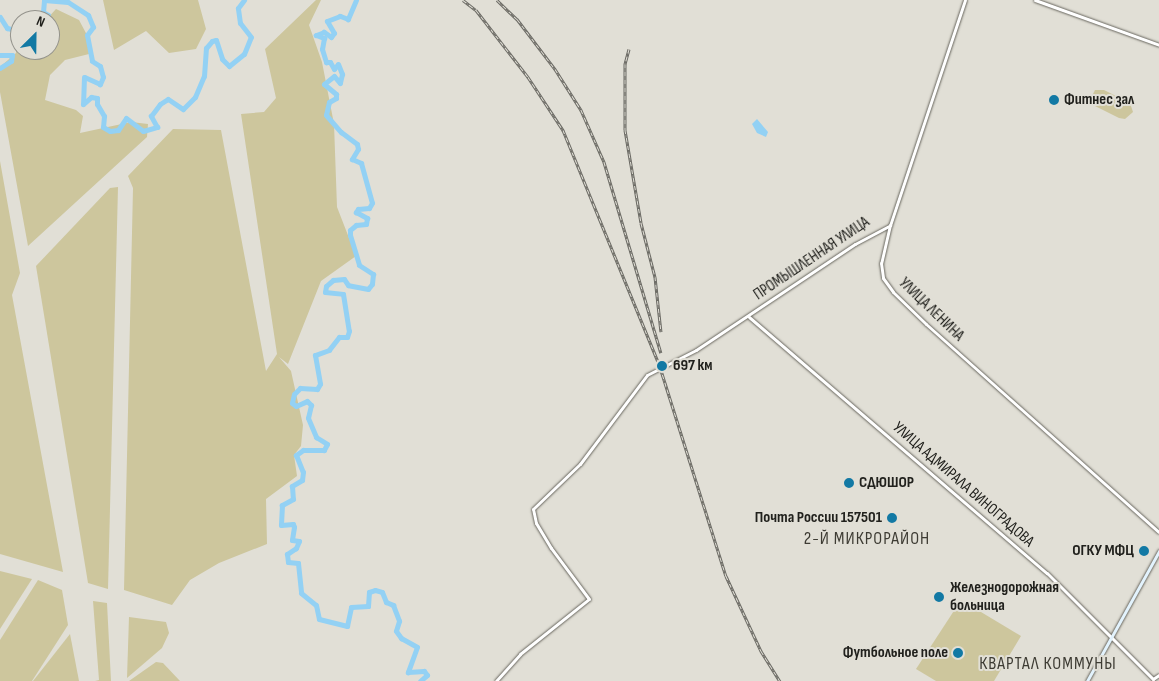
<!DOCTYPE html>
<html>
<head>
<meta charset="utf-8">
<style>
  body { margin:0 }
  #map { position:relative; width:1159px; height:681px; overflow:hidden; background:#e1dfd6; font-family:"Sofia Sans Condensed",sans-serif }
  div>[style] { position:absolute }
  [style*='--x'] { left:calc(var(--x)*1px); top:calc(var(--y)*1px); width:calc(var(--w)*1px); rotate:calc(var(--a)*1deg) }
  .green>* { inset:0; background:#cdc69d }
  .water>* { inset:0; background:#93d1f4 }
  .river>* { height:5px; margin:-2.5px; padding:0 2.5px; transform-origin:2.5px; border-radius:2.5px; background:#93d1f4 }
  .roads { filter:drop-shadow(0 0 1px #69675f) drop-shadow(0 0 1px #69675f) }
  .tertiary>* { height:3px; margin:-1.5px; padding:0 1.5px; transform-origin:1.5px; border-radius:1.5px; background:#fff }
  .secondary>* { height:3px; margin:-1.5px; padding:0 1.5px; transform-origin:1.5px; border-radius:1.5px; background:#e3f3fd }
  .rail>* { height:3px; margin-top:-1.5px; transform-origin:0; background:repeating-linear-gradient(90deg,#e1dfd6 0 4px,#696862 0 8px); box-sizing:border-box; border-block:1px solid #696862 }
  .dots>* { width:14px; height:14px; translate:-50% -50%; box-sizing:border-box; border:2px solid #e1dfd6; border-radius:50% }
  span { translate:-50% -50%; white-space:nowrap; text-align:center; line-height:1.15; -webkit-text-stroke:4px #e1dfd6; paint-order:stroke }
  .poi-label { font-size:16px; color:#21211d; font-weight:700 }
  .left { translate:0 -50%; text-align:left }
  .right { translate:-100% -50%; text-align:right }
  .street-label { font-size:16px; color:#21211d }
  .neighbourhood-label { font-size:18px; color:#3e3c34; letter-spacing:1px }
  .north { position:absolute; left:10px; top:10px; width:50px; height:50px; box-sizing:border-box; background:#e1dfd6; border:1px solid #94938c; border-radius:50%; rotate:23deg; font-size:14px; font-weight:700; line-height:20px; text-align:center; color:#21211d }
  .north::after { content:''; display:block; margin:auto; width:18px; height:22px; background:#1279a4; clip-path:polygon(50% 0,100% 100%,50% 72%,0 100%) }
</style>
</head>
<body>
<div id="map">
  <div class="green">
    <i style="clip-path:polygon(103px 0,198px 0,206px 29px,196px 49px,169px 53px,146px 31px,114px 50px)"></i>
    <i style="clip-path:polygon(316px 0,321px 0,309px 25px,322px 62px,334px 124px,337px 207px,356px 256px,321px 281px,288px 364px,279px 357px,291px 371px,303px 425px,301px 446px,294px 455px,297px 476px,266px 499px,267px 544px,219px 563px,190px 580px,172px 605px,124px 590px,133px 188px,128px 176px,173px 129px,221px 130px,266px 371px,277px 354px,241px 114px,264px 112px,276px 98px,265px 49px)"></i>
    <i style="clip-path:polygon(56px 9px,79px 20px,87px 35px,89px 54px,65px 60px,50px 75px,45px 100px,76px 110px,83px 116px,80px 133px,131px 122px,148px 124px,147px 137px,28px 246px,0 92px,0 67px,16px 53px,16px 39px,20px 40px,20px 50px,50px 50px,50px 20px,46px 20px)"></i>
    <i style="clip-path:polygon(1095px 90px,1104px 90px,1130px 103px,1133px 112px,1125px 119px,1119px 118px,1095px 106px,1091px 98px)"></i>
    <i style="clip-path:polygon(0 161px,20px 273px,12px 295px,63px 572px,0 554px)"></i>
    <i style="clip-path:polygon(118px 187px,108px 589px,88px 583px,36px 266px,110px 188px)"></i>
    <i style="clip-path:polygon(0 571px,32px 579px,0 629px)"></i>
    <i style="clip-path:polygon(38px 580px,62px 590px,68px 625px,32px 681px,0 681px,0 640px)"></i>
    <i style="clip-path:polygon(961px 600px,1021px 636px,994px 681px,936px 681px,916px 669px)"></i>
    <i style="clip-path:polygon(93px 601px,107px 603px,111px 681px,95px 681px,99px 680px)"></i>
    <i style="clip-path:polygon(129px 617px,166px 622px,169px 633px,162px 648px,127px 678px)"></i>
    <i style="clip-path:polygon(70px 634px,79px 681px,33px 681px)"></i>
    <i style="clip-path:polygon(156px 662px,163px 663px,180px 681px,129px 681px)"></i>
  </div>
  <div class="water">
    <i style="clip-path:polygon(757px 119px,768px 132px,766px 137px,757px 133px,752px 124px)"></i>
  </div>
  <div class="river">
    <i style="--x:356;--y:0;--w:21;--a:113"></i>
    <i style="--x:348;--y:19;--w:9;--a:-159"></i>
    <i style="--x:340;--y:16;--w:14;--a:159"></i>
    <i style="--x:327;--y:21;--w:14;--a:60"></i>
    <i style="--x:334;--y:33;--w:5;--a:127"></i>
    <i style="--x:331;--y:37;--w:9;--a:-144"></i>
    <i style="--x:324;--y:32;--w:9;--a:159"></i>
    <i style="--x:316;--y:35;--w:9;--a:21"></i>
    <i style="--x:324;--y:38;--w:11;--a:100"></i>
    <i style="--x:322;--y:49;--w:14;--a:73"></i>
    <i style="--x:326;--y:62;--w:4;--a:0"></i>
    <i style="--x:330;--y:62;--w:8;--a:60"></i>
    <i style="--x:334;--y:69;--w:6;--a:-51"></i>
    <i style="--x:338;--y:64;--w:11;--a:68"></i>
    <i style="--x:342;--y:74;--w:9;--a:103"></i>
    <i style="--x:340;--y:83;--w:9;--a:-131"></i>
    <i style="--x:334;--y:76;--w:13;--a:141"></i>
    <i style="--x:324;--y:84;--w:16;--a:40"></i>
    <i style="--x:336;--y:94;--w:4;--a:90"></i>
    <i style="--x:336;--y:98;--w:8;--a:150"></i>
    <i style="--x:329;--y:102;--w:13;--a:103"></i>
    <i style="--x:326;--y:115;--w:23;--a:49"></i>
    <i style="--x:341;--y:132;--w:20;--a:37"></i>
    <i style="--x:357;--y:144;--w:5;--a:79"></i>
    <i style="--x:358;--y:149;--w:12;--a:121"></i>
    <i style="--x:352;--y:159;--w:10;--a:24"></i>
    <i style="--x:361;--y:163;--w:41;--a:74.6"></i>
    <i style="--x:372;--y:203;--w:6;--a:121"></i>
    <i style="--x:369;--y:208;--w:11;--a:175"></i>
    <i style="--x:358;--y:209;--w:4;--a:124"></i>
    <i style="--x:356;--y:212;--w:13;--a:29"></i>
    <i style="--x:367;--y:218;--w:6;--a:99"></i>
    <i style="--x:366;--y:224;--w:10;--a:174"></i>
    <i style="--x:356;--y:225;--w:8;--a:140"></i>
    <i style="--x:350;--y:230;--w:5;--a:90"></i>
    <i style="--x:350;--y:235;--w:31;--a:73"></i>
    <i style="--x:359;--y:265;--w:17;--a:33"></i>
    <i style="--x:373;--y:274;--w:10;--a:96"></i>
    <i style="--x:372;--y:284;--w:6;--a:129"></i>
    <i style="--x:368;--y:289;--w:20;--a:-169"></i>
    <i style="--x:348;--y:285;--w:7;--a:-124"></i>
    <i style="--x:344;--y:279;--w:11;--a:175"></i>
    <i style="--x:333;--y:280;--w:9;--a:139"></i>
    <i style="--x:326;--y:286;--w:6;--a:99"></i>
    <i style="--x:325;--y:292;--w:18;--a:6"></i>
    <i style="--x:343;--y:294;--w:37;--a:81"></i>
    <i style="--x:349;--y:331;--w:6;--a:108"></i>
    <i style="--x:347;--y:337;--w:8;--a:180"></i>
    <i style="--x:339;--y:337;--w:16;--a:128"></i>
    <i style="--x:329;--y:350;--w:15;--a:160"></i>
    <i style="--x:315;--y:355;--w:29;--a:80"></i>
    <i style="--x:320;--y:384;--w:6;--a:121"></i>
    <i style="--x:317;--y:389;--w:17;--a:-177"></i>
    <i style="--x:300;--y:388;--w:8;--a:135"></i>
    <i style="--x:294;--y:394;--w:9;--a:103"></i>
    <i style="--x:292;--y:403;--w:5;--a:37"></i>
    <i style="--x:296;--y:406;--w:12;--a:-24"></i>
    <i style="--x:307;--y:401;--w:6;--a:45"></i>
    <i style="--x:311;--y:405;--w:13;--a:103"></i>
    <i style="--x:308;--y:418;--w:21;--a:67"></i>
    <i style="--x:316;--y:437;--w:13;--a:32"></i>
    <i style="--x:327;--y:444;--w:7;--a:117"></i>
    <i style="--x:324;--y:450;--w:21;--a:180"></i>
    <i style="--x:303;--y:450;--w:9;--a:144"></i>
    <i style="--x:296;--y:455;--w:18;--a:68"></i>
    <i style="--x:303;--y:472;--w:8;--a:97"></i>
    <i style="--x:302;--y:480;--w:12;--a:149"></i>
    <i style="--x:292;--y:486;--w:13;--a:86"></i>
    <i style="--x:293;--y:499;--w:13;--a:151"></i>
    <i style="--x:282;--y:505;--w:20;--a:93"></i>
    <i style="--x:281;--y:525;--w:12;--a:-5"></i>
    <i style="--x:293;--y:524;--w:3;--a:72"></i>
    <i style="--x:294;--y:527;--w:13;--a:99"></i>
    <i style="--x:292;--y:540;--w:7;--a:8"></i>
    <i style="--x:299;--y:541;--w:8;--a:113"></i>
    <i style="--x:296;--y:548;--w:11;--a:146"></i>
    <i style="--x:287;--y:554;--w:8;--a:83"></i>
    <i style="--x:288;--y:562;--w:10;--a:6"></i>
    <i style="--x:298;--y:563;--w:30;--a:84"></i>
    <i style="--x:301;--y:593;--w:19;--a:39"></i>
    <i style="--x:316;--y:605;--w:14;--a:78"></i>
    <i style="--x:319;--y:619;--w:29;--a:14"></i>
    <i style="--x:347;--y:626;--w:19;--a:-78"></i>
    <i style="--x:351;--y:607;--w:17;--a:-3"></i>
    <i style="--x:368;--y:606;--w:14;--a:-86"></i>
    <i style="--x:369;--y:592;--w:6;--a:-18"></i>
    <i style="--x:375;--y:590;--w:7;--a:16"></i>
    <i style="--x:382;--y:592;--w:11;--a:68"></i>
    <i style="--x:386;--y:602;--w:8;--a:23"></i>
    <i style="--x:393;--y:605;--w:17;--a:69"></i>
    <i style="--x:399;--y:621;--w:10;--a:107"></i>
    <i style="--x:396;--y:631;--w:9;--a:54"></i>
    <i style="--x:401;--y:638;--w:18;--a:29"></i>
    <i style="--x:417;--y:647;--w:27;--a:110"></i>
    <i style="--x:408;--y:672;--w:16;--a:-4"></i>
    <i style="--x:424;--y:671;--w:5;--a:53"></i>
    <i style="--x:427;--y:675;--w:9;--a:139"></i>
    <i style="--x:0;--y:17;--w:13;--a:58"></i>
    <i style="--x:7;--y:28;--w:8;--a:14"></i>
    <i style="--x:15;--y:30;--w:11;--a:63"></i>
    <i style="--x:35;--y:20;--w:7;--a:0"></i>
    <i style="--x:43;--y:20;--w:7;--a:-45"></i>
    <i style="--x:48;--y:15;--w:6;--a:-149"></i>
    <i style="--x:43;--y:12;--w:12;--a:-85"></i>
    <i style="--x:44;--y:0;--w:24;--a:5"></i>
    <i style="--x:68;--y:2;--w:24;--a:33"></i>
    <i style="--x:88;--y:15;--w:13;--a:67"></i>
    <i style="--x:93;--y:27;--w:10;--a:127"></i>
    <i style="--x:87;--y:35;--w:26;--a:79"></i>
    <i style="--x:92;--y:61;--w:9;--a:32"></i>
    <i style="--x:100;--y:66;--w:11;--a:75"></i>
    <i style="--x:103;--y:77;--w:8;--a:113"></i>
    <i style="--x:100;--y:84;--w:17;--a:-156"></i>
    <i style="--x:84;--y:77;--w:27;--a:92"></i>
    <i style="--x:83;--y:104;--w:11;--a:-41"></i>
    <i style="--x:91;--y:97;--w:6;--a:9"></i>
    <i style="--x:97;--y:98;--w:6;--a:90"></i>
    <i style="--x:97;--y:104;--w:14;--a:60"></i>
    <i style="--x:104;--y:116;--w:11;--a:95"></i>
    <i style="--x:103;--y:127;--w:8;--a:30"></i>
    <i style="--x:110;--y:131;--w:8;--a:-7"></i>
    <i style="--x:118;--y:130;--w:14;--a:-56"></i>
    <i style="--x:126;--y:118;--w:21;--a:37"></i>
    <i style="--x:143;--y:131;--w:15;--a:-16"></i>
    <i style="--x:157;--y:127;--w:13;--a:-119"></i>
    <i style="--x:151;--y:116;--w:15;--a:-53"></i>
    <i style="--x:160;--y:104;--w:9;--a:-32"></i>
    <i style="--x:168;--y:99;--w:18;--a:34"></i>
    <i style="--x:183;--y:109;--w:17;--a:-45"></i>
    <i style="--x:195;--y:97;--w:23;--a:-67"></i>
    <i style="--x:204;--y:76;--w:28;--a:-86"></i>
    <i style="--x:206;--y:48;--w:9;--a:-49"></i>
    <i style="--x:212;--y:41;--w:4;--a:-14"></i>
    <i style="--x:216;--y:40;--w:20;--a:72"></i>
    <i style="--x:222;--y:59;--w:10;--a:45"></i>
    <i style="--x:229;--y:66;--w:19;--a:-39"></i>
    <i style="--x:244;--y:54;--w:18;--a:-68"></i>
    <i style="--x:251;--y:37;--w:18;--a:-128"></i>
    <i style="--x:240;--y:23;--w:15;--a:-98"></i>
    <i style="--x:238;--y:8;--w:10;--a:-53"></i>
    <i style="--x:0;--y:55;--w:12;--a:0"></i>
    <i style="--x:12;--y:55;--w:6;--a:99"></i>
    <i style="--x:11;--y:61;--w:13;--a:148"></i>
  </div>
  <div class="roads">
    <div class="tertiary">
      <i style="--x:965;--y:0;--w:237;--a:108.4"></i>
      <i style="--x:890;--y:225;--w:39;--a:103"></i>
      <i style="--x:881;--y:263;--w:15;--a:82"></i>
      <i style="--x:883;--y:278;--w:17;--a:54"></i>
      <i style="--x:893;--y:292;--w:46;--a:44.1"></i>
      <i style="--x:926;--y:324;--w:312;--a:41.8"></i>
      <i style="--x:1035;--y:0;--w:132;--a:19.9"></i>
      <i style="--x:749;--y:317;--w:393;--a:40.7"></i>
      <i style="--x:1047;--y:573;--w:150;--a:45"></i>
      <i style="--x:1153;--y:679;--w:7;--a:-34"></i>
      <i style="--x:496;--y:681;--w:36;--a:-48"></i>
      <i style="--x:520;--y:654;--w:88;--a:-38.6"></i>
      <i style="--x:589;--y:599;--w:64;--a:-126.7"></i>
      <i style="--x:551;--y:548;--w:29;--a:-121"></i>
      <i style="--x:536;--y:523;--w:14;--a:-102"></i>
      <i style="--x:533;--y:509;--w:65;--a:-43.8"></i>
      <i style="--x:580;--y:464;--w:111;--a:-53"></i>
      <i style="--x:647;--y:375;--w:55;--a:-27"></i>
      <i style="--x:696;--y:350;--w:191;--a:-33.7"></i>
      <i style="--x:855;--y:244;--w:40;--a:-28"></i>
    </div>
    <div class="secondary">
      <i style="--x:1087;--y:681;--w:149;--a:-61"></i>
    </div>
  </div>
  <div class="rail">
    <i style="--x:463;--y:0;--w:16;--a:38"></i>
    <i style="--x:476;--y:10;--w:85;--a:52.2"></i>
    <i style="--x:528;--y:77;--w:64;--a:56.6"></i>
    <i style="--x:563;--y:130;--w:256;--a:67.7"></i>
    <i style="--x:660;--y:367;--w:219;--a:72.5"></i>
    <i style="--x:726;--y:576;--w:83;--a:65"></i>
    <i style="--x:761;--y:651;--w:36;--a:58"></i>
    <i style="--x:497;--y:0;--w:28;--a:44"></i>
    <i style="--x:517;--y:19;--w:63;--a:52.8"></i>
    <i style="--x:555;--y:69;--w:49;--a:57.6"></i>
    <i style="--x:581;--y:110;--w:57;--a:66.1"></i>
    <i style="--x:604;--y:162;--w:199;--a:73.4"></i>
    <i style="--x:629;--y:49;--w:16;--a:105"></i>
    <i style="--x:625;--y:64;--w:66;--a:90"></i>
    <i style="--x:625;--y:130;--w:94;--a:80.2"></i>
    <i style="--x:641;--y:223;--w:56;--a:75.5"></i>
    <i style="--x:655;--y:277;--w:55;--a:83.8"></i>
  </div>
  <div class="dots">
    <i style="left:1054px;top:100px;background:#1279a4"></i>
    <i style="left:662px;top:366px;background:#1279a4"></i>
    <i style="left:849px;top:483px;background:#1279a4"></i>
    <i style="left:892px;top:518px;background:#1279a4"></i>
    <i style="left:1144px;top:551px;background:#1279a4"></i>
    <i style="left:939px;top:597px;background:#1279a4"></i>
    <i style="left:958px;top:653px;background:#1279a4"></i>
  </div>
  <div class="poi-label">
    <span class="left" style="left:1064px;top:100px">Фитнес зал</span>
    <span class="left" style="left:673px;top:366px">697 км</span>
    <span class="left" style="left:859px;top:483px">СДЮШОР</span>
    <span class="right" style="left:882px;top:518px">Почта России 157501</span>
    <span class="right" style="left:1134px;top:551px">ОГКУ МФЦ</span>
    <span class="left" style="left:950px;top:597px">Железнодорожная<br>больница</span>
    <span class="right" style="left:948px;top:653px">Футбольное поле</span>
  </div>
  <div class="street-label">
    <span style="left:812px;top:259px;rotate:-34deg">ПРОМЫШЛЕННАЯ УЛИЦА</span>
    <span style="left:931px;top:310px;rotate:44deg">УЛИЦА ЛЕНИНА</span>
    <span style="left:963px;top:485px;rotate:41deg">УЛИЦА АДМИРАЛА ВИНОГРАДОВА</span>
  </div>
  <div class="neighbourhood-label">
    <span style="left:867px;top:539px">2-Й МИКРОРАЙОН</span>
    <span style="left:1048px;top:664px">КВАРТАЛ КОММУНЫ</span>
  </div>
  <div class="north">N</div>
</div>
</body>
</html>
